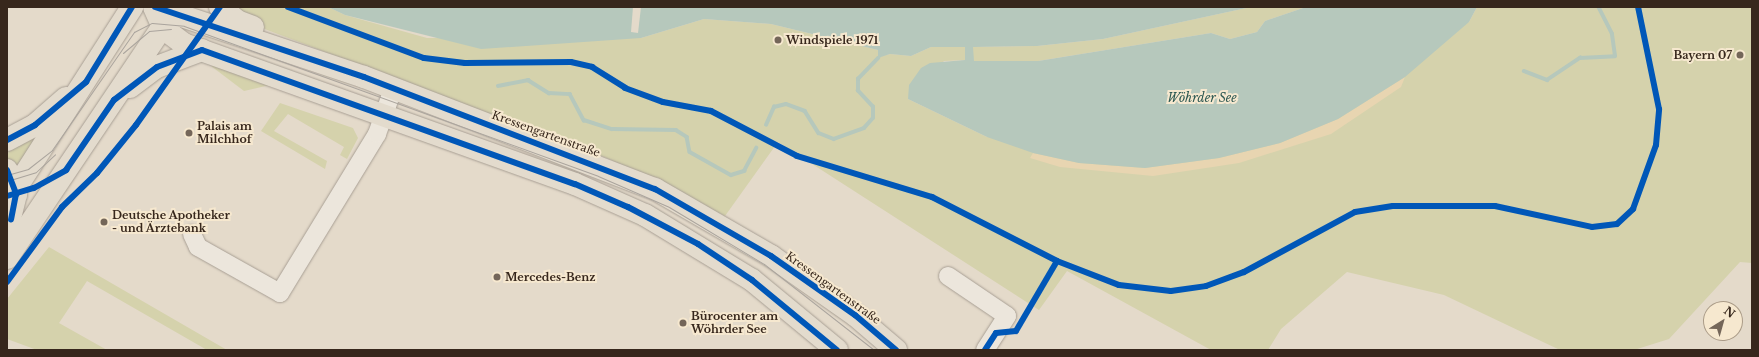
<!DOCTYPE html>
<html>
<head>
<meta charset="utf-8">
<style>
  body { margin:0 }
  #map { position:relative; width:1759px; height:357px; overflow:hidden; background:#e4daca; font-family:"Libre Baskerville",serif }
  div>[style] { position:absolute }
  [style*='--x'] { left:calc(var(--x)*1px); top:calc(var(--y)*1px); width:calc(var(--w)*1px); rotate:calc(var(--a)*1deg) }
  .green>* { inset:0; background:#d5d2ac }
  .sand>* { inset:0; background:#e8d5b1 }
  .water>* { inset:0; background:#b6c8bc }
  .pier>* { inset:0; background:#e4daca }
  .stream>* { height:3.5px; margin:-1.75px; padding:0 1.75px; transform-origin:1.75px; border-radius:1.75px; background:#b6c8bc }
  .roads { filter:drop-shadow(0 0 1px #a89f94) drop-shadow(0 0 1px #a89f94) }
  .minor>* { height:18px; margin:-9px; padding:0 9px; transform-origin:9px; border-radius:9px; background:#ece6dc }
  .major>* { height:22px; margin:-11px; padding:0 11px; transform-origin:11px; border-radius:11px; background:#e3dbcd }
  .tram>* { height:1px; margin:-0.5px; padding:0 0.5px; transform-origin:0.5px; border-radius:0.5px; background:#aaa49d }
  .cycleway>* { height:6px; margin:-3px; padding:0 3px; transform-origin:3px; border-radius:3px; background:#0057b8 }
  .dots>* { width:11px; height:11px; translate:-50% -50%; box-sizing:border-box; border:2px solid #f6e8cf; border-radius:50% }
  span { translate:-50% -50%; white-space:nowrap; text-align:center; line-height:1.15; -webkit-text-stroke:4px #f6e8cf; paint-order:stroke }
  .poi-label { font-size:11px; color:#37271c; font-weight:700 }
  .left { translate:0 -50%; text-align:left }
  .right { translate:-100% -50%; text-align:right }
  .street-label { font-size:11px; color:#37271c }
  .water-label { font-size:12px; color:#2b5751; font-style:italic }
  .frame { position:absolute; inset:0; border:8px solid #37271c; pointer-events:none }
  .north { position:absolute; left:1703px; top:301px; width:40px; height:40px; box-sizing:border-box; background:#f6e8cf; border:1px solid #aa9b87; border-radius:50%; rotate:37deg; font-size:11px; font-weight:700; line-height:16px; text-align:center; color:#37271c }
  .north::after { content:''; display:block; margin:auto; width:14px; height:18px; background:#746659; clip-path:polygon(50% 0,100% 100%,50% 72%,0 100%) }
</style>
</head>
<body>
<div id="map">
  <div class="green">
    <i style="clip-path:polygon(227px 7px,328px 7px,345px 15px,427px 38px,641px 38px,704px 19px,771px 24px,878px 50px,878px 57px,890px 54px,911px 56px,931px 47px,965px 47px,966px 60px,944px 61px,908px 99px,987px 137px,1431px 38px,1469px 22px,1477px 7px,1752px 7px,1752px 263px,1740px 262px,1669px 339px,1634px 350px,1560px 350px,1444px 295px,1347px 272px,1281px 329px,1268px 350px,1211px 350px,1067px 271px,1039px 310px,778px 142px,725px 216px,609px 159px,246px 22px)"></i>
    <i style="clip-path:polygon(1251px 7px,1306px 7px,1265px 21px,1257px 32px,1230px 39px,1211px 33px,1038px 61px,973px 61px,973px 47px,1037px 46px,1103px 39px)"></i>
    <i style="clip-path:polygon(211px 66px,221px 66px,270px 85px,244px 91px)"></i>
    <i style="clip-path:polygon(280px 103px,353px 128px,358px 138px,347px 159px,340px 155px,344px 147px,288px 114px,274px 131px,327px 161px,325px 169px,261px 131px)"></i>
    <i style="clip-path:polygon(47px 123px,19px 169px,7px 158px,10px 146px)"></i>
    <i style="clip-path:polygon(49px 247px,227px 350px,207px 350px,87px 281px,59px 323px,107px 350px,37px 350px,7px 339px,7px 299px)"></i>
  </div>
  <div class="sand">
    <i style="clip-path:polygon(1405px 77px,1401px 87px,1331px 134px,1239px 163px,1153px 176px,1060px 167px,1030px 158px,1033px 153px,1079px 163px,1145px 168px,1219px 158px,1280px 143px,1338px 119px)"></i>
  </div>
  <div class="water">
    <i style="clip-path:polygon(328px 7px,1251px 7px,1103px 39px,1037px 46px,973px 47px,974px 61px,1038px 61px,1211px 33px,1230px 39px,1257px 32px,1265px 21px,1306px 7px,1477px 7px,1469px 22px,1405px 77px,1338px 119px,1280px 143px,1219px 158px,1145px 168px,1079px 163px,1033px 153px,987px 137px,908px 99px,909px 85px,921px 68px,930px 63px,965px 60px,965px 47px,931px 47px,911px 56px,890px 54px,878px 58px,878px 50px,771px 24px,704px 19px,641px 38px,481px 49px,345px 15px)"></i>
  </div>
  <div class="pier">
    <i style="clip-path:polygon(633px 7px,641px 7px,638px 33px,631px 32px)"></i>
  </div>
  <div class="stream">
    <i style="--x:1524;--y:71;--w:25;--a:21"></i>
    <i style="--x:1547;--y:80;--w:40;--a:-34"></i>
    <i style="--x:1580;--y:58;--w:35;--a:-3"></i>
    <i style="--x:1615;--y:56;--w:22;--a:-98"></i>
    <i style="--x:1612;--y:34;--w:30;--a:-117"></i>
    <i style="--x:498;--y:86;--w:31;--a:-11"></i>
    <i style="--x:528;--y:80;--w:25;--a:32"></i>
    <i style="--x:549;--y:93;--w:21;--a:3"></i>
    <i style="--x:570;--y:94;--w:30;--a:62"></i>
    <i style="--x:584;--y:120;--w:29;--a:18"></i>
    <i style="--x:612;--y:129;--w:64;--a:0.9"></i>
    <i style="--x:676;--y:130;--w:13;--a:32"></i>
    <i style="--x:687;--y:137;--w:15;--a:79"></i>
    <i style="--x:690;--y:152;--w:47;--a:29.3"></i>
    <i style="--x:731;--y:175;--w:14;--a:-17"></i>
    <i style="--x:744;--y:171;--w:26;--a:-62"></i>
    <i style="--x:766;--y:125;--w:20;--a:-66"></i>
    <i style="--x:774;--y:107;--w:12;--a:-14"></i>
    <i style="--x:786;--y:104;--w:20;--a:20"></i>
    <i style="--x:805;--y:111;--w:26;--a:58"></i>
    <i style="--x:819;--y:133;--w:16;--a:22"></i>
    <i style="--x:834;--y:139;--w:32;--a:-20"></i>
    <i style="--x:864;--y:128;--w:13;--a:-48"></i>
    <i style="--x:873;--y:118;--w:11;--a:-90"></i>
    <i style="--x:873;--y:107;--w:22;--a:-133"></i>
    <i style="--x:858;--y:91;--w:12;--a:-90"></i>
    <i style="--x:858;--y:79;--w:29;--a:-46"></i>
  </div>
  <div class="roads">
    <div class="minor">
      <i style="--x:192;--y:234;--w:14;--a:65"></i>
      <i style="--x:198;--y:247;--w:94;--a:29.3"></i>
      <i style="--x:280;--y:293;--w:186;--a:-58.6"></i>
      <i style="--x:377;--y:134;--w:48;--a:-70.4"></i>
      <i style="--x:948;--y:276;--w:71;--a:34.1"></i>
      <i style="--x:1007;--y:316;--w:40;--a:122.9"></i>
    </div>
    <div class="major">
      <i style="--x:154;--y:7;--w:24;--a:66"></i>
      <i style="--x:164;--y:29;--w:25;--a:37"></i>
      <i style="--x:184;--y:44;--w:415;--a:19.7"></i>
      <i style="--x:575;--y:184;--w:77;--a:23.9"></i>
      <i style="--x:645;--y:215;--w:125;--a:31.3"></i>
      <i style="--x:752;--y:280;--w:110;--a:39.5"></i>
      <i style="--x:155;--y:7;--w:220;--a:18.5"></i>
      <i style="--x:364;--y:77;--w:312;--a:21.1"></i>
      <i style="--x:655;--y:189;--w:134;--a:30"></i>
      <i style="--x:771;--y:256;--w:103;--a:35.1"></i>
      <i style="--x:855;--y:315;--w:54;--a:40.5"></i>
      <i style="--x:220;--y:7;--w:22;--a:39"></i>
      <i style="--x:237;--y:21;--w:17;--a:21"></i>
      <i style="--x:130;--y:87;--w:34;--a:-37"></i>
      <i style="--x:157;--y:67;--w:48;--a:-20.7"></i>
      <i style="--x:7;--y:140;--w:32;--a:-28"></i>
      <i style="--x:35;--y:125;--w:41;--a:-41.1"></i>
      <i style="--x:7;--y:170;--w:26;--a:69"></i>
      <i style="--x:16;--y:194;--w:38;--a:104"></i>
      <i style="--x:7;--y:202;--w:232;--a:-57.3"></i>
      <i style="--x:7;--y:258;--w:293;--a:-56.1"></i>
    </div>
  </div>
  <div class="tram">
    <i style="--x:123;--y:53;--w:34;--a:-40"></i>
    <i style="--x:149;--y:31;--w:22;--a:-5"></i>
    <i style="--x:7;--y:175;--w:22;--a:-16"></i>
    <i style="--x:28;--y:169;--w:31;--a:-38"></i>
    <i style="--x:52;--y:150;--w:144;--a:-55.2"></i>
    <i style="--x:134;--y:32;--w:20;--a:-27"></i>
    <i style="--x:152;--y:23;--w:32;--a:5"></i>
    <i style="--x:184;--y:26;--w:440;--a:19.9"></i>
    <i style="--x:598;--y:176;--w:77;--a:23.6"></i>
    <i style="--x:669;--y:207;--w:111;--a:31"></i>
    <i style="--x:764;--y:264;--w:140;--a:38"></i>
    <i style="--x:7;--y:181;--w:30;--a:-17"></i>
    <i style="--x:36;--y:172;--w:26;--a:-43"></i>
  </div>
  <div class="cycleway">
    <i style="--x:155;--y:7;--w:220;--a:18.5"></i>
    <i style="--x:364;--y:77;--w:312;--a:21.1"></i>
    <i style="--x:655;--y:189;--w:134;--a:30"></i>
    <i style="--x:771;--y:256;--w:103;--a:35.1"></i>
    <i style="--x:855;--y:315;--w:54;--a:40.5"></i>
    <i style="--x:288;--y:7;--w:145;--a:20.6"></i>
    <i style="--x:424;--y:58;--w:41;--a:7"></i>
    <i style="--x:465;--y:63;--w:106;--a:-0.5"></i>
    <i style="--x:571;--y:62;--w:22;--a:13"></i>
    <i style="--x:592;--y:67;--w:39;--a:32"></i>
    <i style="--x:625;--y:88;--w:40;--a:20.2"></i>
    <i style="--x:663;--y:102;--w:49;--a:10.6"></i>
    <i style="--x:711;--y:111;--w:97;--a:27.6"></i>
    <i style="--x:797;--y:156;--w:141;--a:16.9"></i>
    <i style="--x:932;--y:197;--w:140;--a:27.1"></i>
    <i style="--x:1057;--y:261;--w:66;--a:21.2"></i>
    <i style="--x:1119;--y:285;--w:52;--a:6.6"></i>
    <i style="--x:1171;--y:291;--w:35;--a:-8"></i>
    <i style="--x:1206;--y:286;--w:40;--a:-20.2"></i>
    <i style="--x:1244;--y:272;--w:126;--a:-28.4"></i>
    <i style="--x:1355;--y:212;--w:38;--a:-9"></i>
    <i style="--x:1393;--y:206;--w:102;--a:0"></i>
    <i style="--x:1495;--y:206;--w:99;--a:12.2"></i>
    <i style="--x:1592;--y:227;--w:25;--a:-7"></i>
    <i style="--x:1617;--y:224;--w:22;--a:-43"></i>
    <i style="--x:1633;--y:209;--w:68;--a:-70.2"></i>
    <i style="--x:1656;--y:145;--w:36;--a:-85"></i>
    <i style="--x:1659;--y:109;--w:104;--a:-101.6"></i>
    <i style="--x:7;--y:140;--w:32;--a:-28"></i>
    <i style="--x:35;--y:125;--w:67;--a:-40.1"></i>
    <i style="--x:86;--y:82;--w:88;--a:-58.5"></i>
    <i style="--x:7;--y:170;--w:26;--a:69"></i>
    <i style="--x:16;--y:194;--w:26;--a:101"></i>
    <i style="--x:7;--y:196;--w:28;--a:-17"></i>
    <i style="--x:34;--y:188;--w:37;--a:-29"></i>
    <i style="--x:66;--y:170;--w:85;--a:-55.6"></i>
    <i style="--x:114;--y:100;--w:54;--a:-37.5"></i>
    <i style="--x:157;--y:67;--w:48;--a:-20.7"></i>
    <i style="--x:202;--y:50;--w:396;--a:19.8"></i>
    <i style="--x:575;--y:184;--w:58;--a:23.5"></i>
    <i style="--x:628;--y:207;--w:79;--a:27.9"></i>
    <i style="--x:698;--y:244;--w:65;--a:33.7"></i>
    <i style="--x:752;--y:280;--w:110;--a:39.5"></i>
    <i style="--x:7;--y:282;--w:93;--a:-53.7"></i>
    <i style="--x:62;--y:207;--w:49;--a:-44.2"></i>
    <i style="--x:97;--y:173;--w:62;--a:-50.9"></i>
    <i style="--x:136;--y:125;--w:145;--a:-54.6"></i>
    <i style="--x:985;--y:350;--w:20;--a:-57"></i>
    <i style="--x:996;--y:333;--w:20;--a:-6"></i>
    <i style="--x:1016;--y:331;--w:81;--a:-59.6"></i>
  </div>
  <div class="dots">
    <i style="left:778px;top:40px;background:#746659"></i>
    <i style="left:1740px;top:55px;background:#746659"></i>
    <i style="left:189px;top:133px;background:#746659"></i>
    <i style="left:104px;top:222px;background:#746659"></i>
    <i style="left:497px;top:277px;background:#746659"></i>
    <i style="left:683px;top:323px;background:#746659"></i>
  </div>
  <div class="poi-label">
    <span class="left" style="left:786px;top:40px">Windspiele 1971</span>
    <span class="right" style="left:1732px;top:55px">Bayern 07</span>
    <span class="left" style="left:197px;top:133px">Palais am<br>Milchhof</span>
    <span class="left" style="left:112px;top:222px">Deutsche Apotheker<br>- und Ärztebank</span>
    <span class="left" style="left:505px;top:277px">Mercedes-Benz</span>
    <span class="left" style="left:691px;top:323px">Bürocenter am<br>Wöhrder See</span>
  </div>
  <div class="street-label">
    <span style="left:546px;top:134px;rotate:20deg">Kressengartenstraße</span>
    <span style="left:833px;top:288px;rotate:36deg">Kressengartenstraße</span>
  </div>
  <div class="water-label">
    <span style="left:1202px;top:98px">Wöhrder See</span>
  </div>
  <div class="frame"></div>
  <div class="north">N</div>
</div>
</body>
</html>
